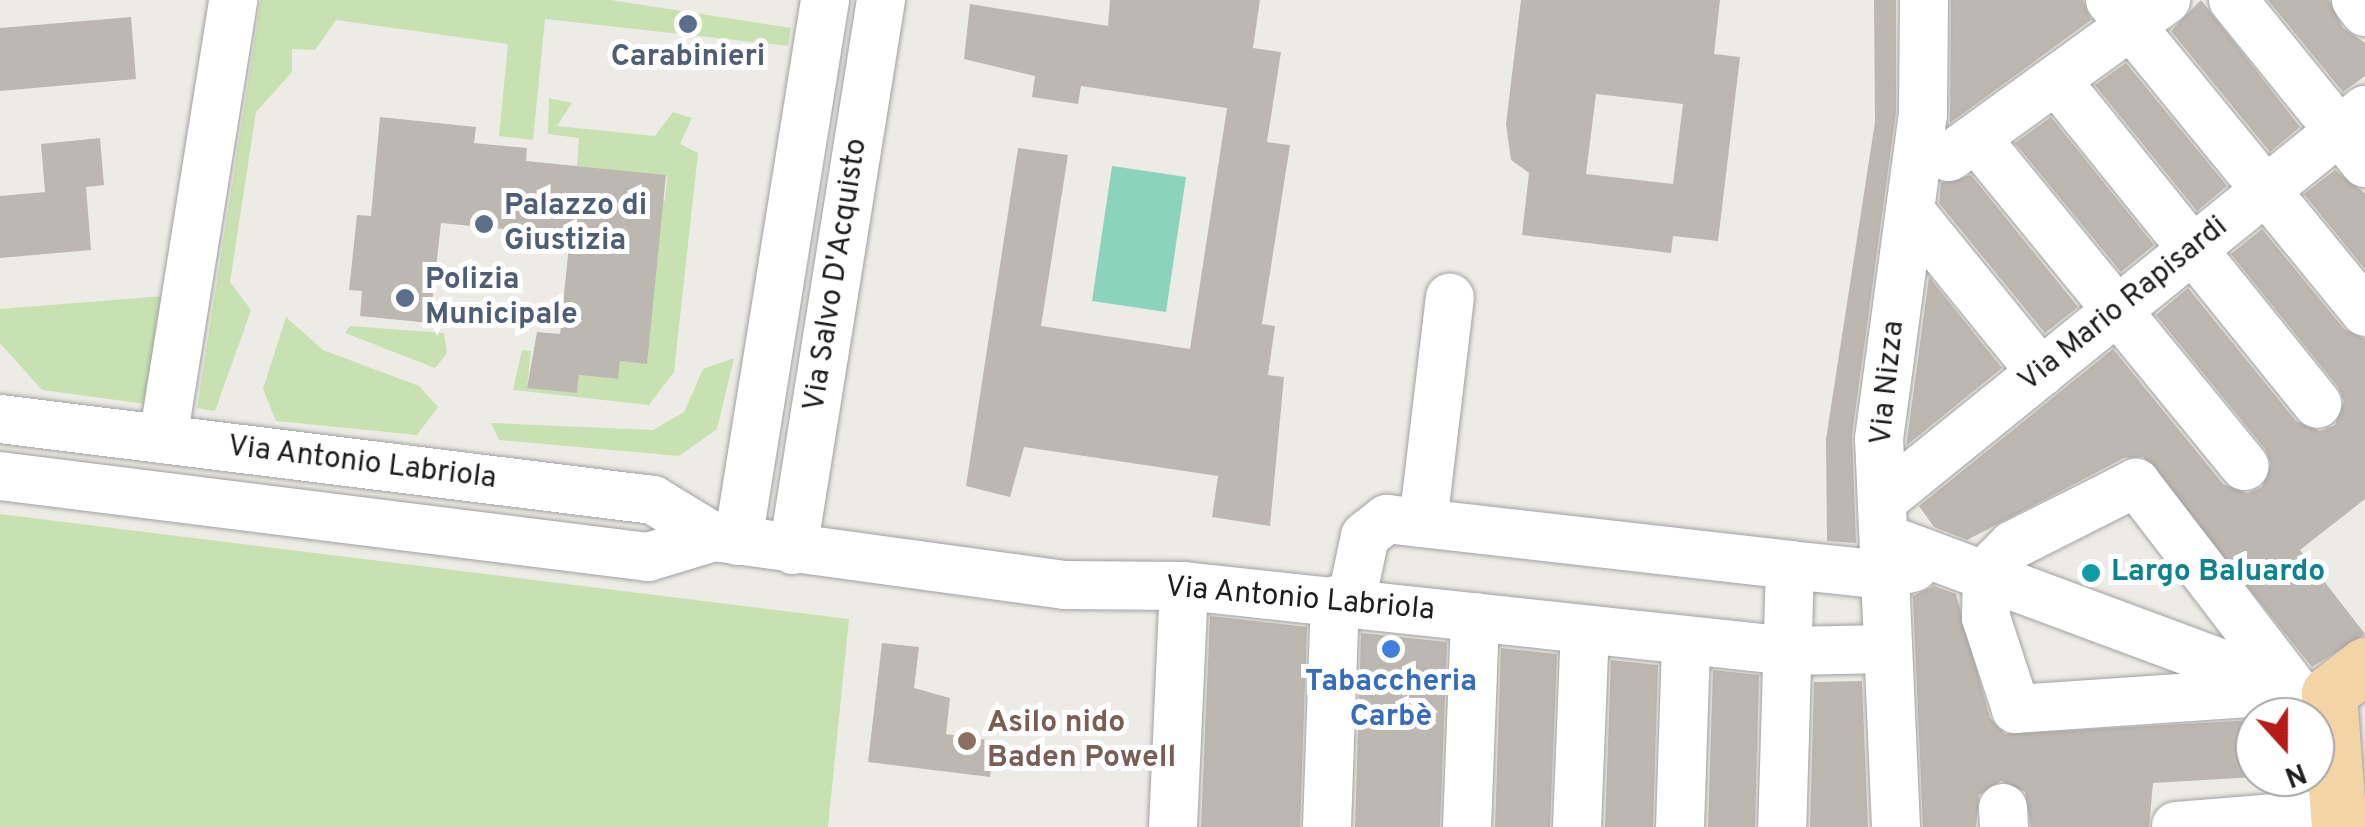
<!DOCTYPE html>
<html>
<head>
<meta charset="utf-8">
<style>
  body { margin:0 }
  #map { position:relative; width:2365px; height:827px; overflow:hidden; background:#edebe5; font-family:Overpass,sans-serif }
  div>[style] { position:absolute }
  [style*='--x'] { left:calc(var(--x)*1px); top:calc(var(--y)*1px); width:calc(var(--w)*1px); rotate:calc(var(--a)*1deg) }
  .grass>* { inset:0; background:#c7e2b0 }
  .pitch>* { inset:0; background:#8bd4bb }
  .building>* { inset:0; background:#bdb7b2 }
  .roads { filter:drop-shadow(0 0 2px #a1a1a1) drop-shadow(0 0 2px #a1a1a1) }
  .minor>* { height:48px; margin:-24px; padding:0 24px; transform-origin:24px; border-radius:24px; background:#fff }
  .major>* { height:55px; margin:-27.5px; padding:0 27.5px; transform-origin:27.5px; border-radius:27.5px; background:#f2d4a5 }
  .dots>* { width:28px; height:28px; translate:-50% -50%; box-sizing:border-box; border:5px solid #fff; border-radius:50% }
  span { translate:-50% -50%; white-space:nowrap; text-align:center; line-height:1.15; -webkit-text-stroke:10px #fff; paint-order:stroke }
  .service-label { font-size:30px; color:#4e5e75; font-weight:700 }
  .left { translate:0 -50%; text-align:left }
  .street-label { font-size:30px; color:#1d1d1d }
  .culture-label { font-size:30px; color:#0d838f; font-weight:700 }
  .shop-label { font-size:30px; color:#366cbe; font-weight:700 }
  .education-label { font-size:30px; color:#785e54; font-weight:700 }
  .north { position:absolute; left:2235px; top:697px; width:100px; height:100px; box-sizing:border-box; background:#fff; border:2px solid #a5a5a5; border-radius:50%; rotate:159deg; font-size:28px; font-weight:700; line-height:40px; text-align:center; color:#1d1d1d }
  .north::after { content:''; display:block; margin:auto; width:35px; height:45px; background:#b61c15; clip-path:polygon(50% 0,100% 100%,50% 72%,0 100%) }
</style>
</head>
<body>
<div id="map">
  <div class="grass">
    <i style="clip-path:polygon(261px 0,611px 0,791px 28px,788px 46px,545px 19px,533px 140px,499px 136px,508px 44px,336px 20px,315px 50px,292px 49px,292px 72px,256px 112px,230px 282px,251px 310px,215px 411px,197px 408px)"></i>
    <i style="clip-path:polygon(549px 98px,572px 103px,557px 126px,655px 136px,673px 112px,692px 118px,680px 144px,698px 153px,674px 372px,649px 405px,513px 390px,522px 350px,531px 351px,527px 387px,577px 393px,579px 375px,617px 379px,620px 361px,647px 363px,658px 200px,665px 201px,667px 176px,577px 166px,579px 138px,548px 134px)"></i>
    <i style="clip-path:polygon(164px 296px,146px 404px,42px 390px,0 343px,0 309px)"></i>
    <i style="clip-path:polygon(286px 317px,323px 350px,419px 386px,438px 407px,417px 435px,276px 421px,263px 389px)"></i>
    <i style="clip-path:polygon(350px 326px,444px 333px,447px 353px,435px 368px,345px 333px)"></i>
    <i style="clip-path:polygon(734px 358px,717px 429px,679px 456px,499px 440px,491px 423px,653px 430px,684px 412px,703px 369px)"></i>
    <i style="clip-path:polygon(0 514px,849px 619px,828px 827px,0 827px)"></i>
  </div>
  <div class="pitch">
    <i style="clip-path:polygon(1112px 166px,1186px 177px,1166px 312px,1092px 301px)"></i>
  </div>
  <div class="building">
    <i style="clip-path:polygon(1110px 0,1260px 0,1253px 48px,1281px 52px,1267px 142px,1290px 145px,1262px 324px,1275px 326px,1268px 375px,1284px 377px,1270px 526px,1212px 517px,1218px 476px,1024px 447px,1010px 497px,966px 486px,1018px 148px,1068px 155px,1041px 326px,1190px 349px,1227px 108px,1081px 86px,1078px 104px,1032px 97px,1035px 76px,964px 59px,970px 4px,1108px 26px)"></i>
    <i style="clip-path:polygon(evenodd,1521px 0,1720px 0,1714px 54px,1740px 57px,1718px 241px,1673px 236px,1671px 253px,1522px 235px,1529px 173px,1511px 160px,1506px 124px,1521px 0,1596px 94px,1683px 104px,1673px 184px,1586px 174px,1596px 94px)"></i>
    <i style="clip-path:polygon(1874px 0,1896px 0,1896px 112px,1852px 435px,1856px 543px,1827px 541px,1826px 439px,1875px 122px)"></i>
    <i style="clip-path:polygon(1951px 0,2083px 0,2091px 20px,1950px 123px)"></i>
    <i style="clip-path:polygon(2201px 0,2300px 127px,2270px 152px,2171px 31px)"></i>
    <i style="clip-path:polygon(2268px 0,2329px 0,2343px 28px,2365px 43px,2365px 76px,2343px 92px)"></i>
    <i style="clip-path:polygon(131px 17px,136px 79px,0 91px,0 28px)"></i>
    <i style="clip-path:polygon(2126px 63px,2227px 186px,2197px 211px,2095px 85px)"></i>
    <i style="clip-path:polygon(380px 117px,476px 127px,474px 143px,527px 148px,526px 161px,666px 175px,647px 364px,620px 361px,618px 379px,579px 375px,577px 393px,527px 388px,537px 332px,560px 334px,570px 235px,441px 223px,430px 323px,360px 316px,362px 291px,349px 290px,357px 215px,371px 216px)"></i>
    <i style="clip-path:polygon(2051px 117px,2154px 245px,2121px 272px,2015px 143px)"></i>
    <i style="clip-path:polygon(100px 138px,104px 185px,86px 187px,91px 250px,0 258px,0 196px,45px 192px,41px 144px)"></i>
    <i style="clip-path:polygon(2335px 170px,2365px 193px,2365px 269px,2304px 194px)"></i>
    <i style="clip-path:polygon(1971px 175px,2078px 307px,2045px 333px,1939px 203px,1941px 183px)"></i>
    <i style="clip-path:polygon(2262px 229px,2344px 329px,2365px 339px,2365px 499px,2300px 550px,2365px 634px,2312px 667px,2143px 457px,2124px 458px,1967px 540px,1934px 527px,1919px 506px,2113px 349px,2223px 484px,2247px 493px,2262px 487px,2271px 463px,2265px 449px,2156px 315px,2188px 288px,2296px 421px,2320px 431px,2335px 425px,2344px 401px,2338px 387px,2231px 254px)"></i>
    <i style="clip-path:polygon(1929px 277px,2002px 368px,1907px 445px,1907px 440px)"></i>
    <i style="clip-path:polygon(1934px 586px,1956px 594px,1990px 718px,2005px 734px,2255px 720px,2255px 777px,2153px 783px,2149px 827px,2031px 827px,2025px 792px,2001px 781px,1979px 795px,1976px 827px,1923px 827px,1913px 596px)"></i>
    <i style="clip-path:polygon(1210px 616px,1307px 627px,1300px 827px,1201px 827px)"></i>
    <i style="clip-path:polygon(1361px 633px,1447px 642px,1440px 827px,1355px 827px)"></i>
    <i style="clip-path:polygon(882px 643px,919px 647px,914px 688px,950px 698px,946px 734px,994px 741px,990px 777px,868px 762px)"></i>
    <i style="clip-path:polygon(1501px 648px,1557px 654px,1550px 827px,1495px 827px)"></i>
    <i style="clip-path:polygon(1611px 660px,1658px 665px,1653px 827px,1605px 827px)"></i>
    <i style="clip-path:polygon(1713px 670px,1759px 675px,1755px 827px,1708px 827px)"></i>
    <i style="clip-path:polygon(1862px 681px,1868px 827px,1810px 827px,1814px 682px)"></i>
  </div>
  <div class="roads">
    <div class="minor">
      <i style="--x:2110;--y:0;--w:403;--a:50.7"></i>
      <i style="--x:2233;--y:0;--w:210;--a:51"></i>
      <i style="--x:2356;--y:0;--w:15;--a:53"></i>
      <i style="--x:2056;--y:80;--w:416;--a:51.1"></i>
      <i style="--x:1976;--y:138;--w:424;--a:50.7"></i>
      <i style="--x:1949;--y:157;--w:268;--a:-35.9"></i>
      <i style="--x:1910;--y:211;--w:208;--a:50.9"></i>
      <i style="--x:0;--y:419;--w:658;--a:7.07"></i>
      <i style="--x:653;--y:500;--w:71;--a:31.2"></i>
      <i style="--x:714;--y:537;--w:354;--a:7.8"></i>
      <i style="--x:1065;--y:585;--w:119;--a:0.5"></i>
      <i style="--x:1184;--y:586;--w:608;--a:6.13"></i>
      <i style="--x:1789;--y:651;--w:98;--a:-1.2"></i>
      <i style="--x:163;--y:439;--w:445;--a:-80.9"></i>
      <i style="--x:0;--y:476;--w:653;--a:7.13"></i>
      <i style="--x:648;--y:557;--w:69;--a:-16.9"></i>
      <i style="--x:2136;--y:483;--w:261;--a:52.5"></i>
      <i style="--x:2295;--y:690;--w:280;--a:176.1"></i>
      <i style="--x:2016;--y:709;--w:96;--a:-108.2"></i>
      <i style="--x:1986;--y:618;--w:47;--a:-88.8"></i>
      <i style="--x:1987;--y:571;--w:37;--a:-45"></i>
      <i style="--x:2013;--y:545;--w:138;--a:-26.8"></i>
      <i style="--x:1884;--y:499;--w:619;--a:-38.96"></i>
      <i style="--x:1423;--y:523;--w:227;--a:-83.2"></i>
      <i style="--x:1884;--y:538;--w:419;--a:20.4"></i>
      <i style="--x:738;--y:541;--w:548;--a:-80.86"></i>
      <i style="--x:793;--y:550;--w:557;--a:-80.91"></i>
      <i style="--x:1790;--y:565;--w:96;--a:6"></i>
      <i style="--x:1885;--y:575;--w:30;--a:-15"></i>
      <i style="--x:1351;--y:602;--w:67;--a:-78"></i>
      <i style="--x:1365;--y:536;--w:28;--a:-38"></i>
      <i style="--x:1387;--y:519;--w:406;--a:6.5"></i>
      <i style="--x:1790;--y:565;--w:262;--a:91.7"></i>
      <i style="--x:2003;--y:808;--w:19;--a:87"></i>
      <i style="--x:2176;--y:826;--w:163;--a:-4.6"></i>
      <i style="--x:1173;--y:827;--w:241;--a:-87.4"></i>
      <i style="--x:1327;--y:827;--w:227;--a:-88"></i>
      <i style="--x:1467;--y:827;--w:210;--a:-87.8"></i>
      <i style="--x:1577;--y:827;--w:196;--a:-87.7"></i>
      <i style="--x:1680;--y:827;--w:184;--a:-88.1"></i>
      <i style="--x:1896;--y:827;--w:388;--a:-92.5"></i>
      <i style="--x:1879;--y:439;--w:328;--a:-82.3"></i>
      <i style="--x:1923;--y:114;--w:114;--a:-89.5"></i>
    </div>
    <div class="major">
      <i style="--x:2339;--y:827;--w:134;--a:-94.3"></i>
      <i style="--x:2329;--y:693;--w:46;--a:-37.9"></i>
    </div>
  </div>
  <div class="dots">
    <i style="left:688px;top:24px;background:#5c6f8a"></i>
    <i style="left:484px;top:224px;background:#5c6f8a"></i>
    <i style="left:405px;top:298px;background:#5c6f8a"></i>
    <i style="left:2091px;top:573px;background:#0f9aa8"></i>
    <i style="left:1391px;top:649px;background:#3f7fe0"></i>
    <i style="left:967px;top:741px;background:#8d6e63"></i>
  </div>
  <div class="service-label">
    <span style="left:688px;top:58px">Carabinieri</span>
    <span class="left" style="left:504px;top:224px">Palazzo di<br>Giustizia</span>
    <span class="left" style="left:425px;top:298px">Polizia<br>Municipale</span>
  </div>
  <div class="street-label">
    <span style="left:837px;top:275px;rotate:-81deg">Via Salvo D'Acquisto</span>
    <span style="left:2124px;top:305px;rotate:-39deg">Via Mario Rapisardi</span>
    <span style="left:1889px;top:383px;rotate:-84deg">Via Nizza</span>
    <span style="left:362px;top:464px;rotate:7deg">Via Antonio Labriola</span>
    <span style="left:1300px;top:600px;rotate:5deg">Via Antonio Labriola</span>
  </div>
  <div class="culture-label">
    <span class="left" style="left:2111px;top:573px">Largo Baluardo</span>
  </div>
  <div class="shop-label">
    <span style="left:1391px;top:700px">Tabaccheria<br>Carbè</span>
  </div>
  <div class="education-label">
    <span class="left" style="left:987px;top:741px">Asilo nido<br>Baden Powell</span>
  </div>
  <div class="north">N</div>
</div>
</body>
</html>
